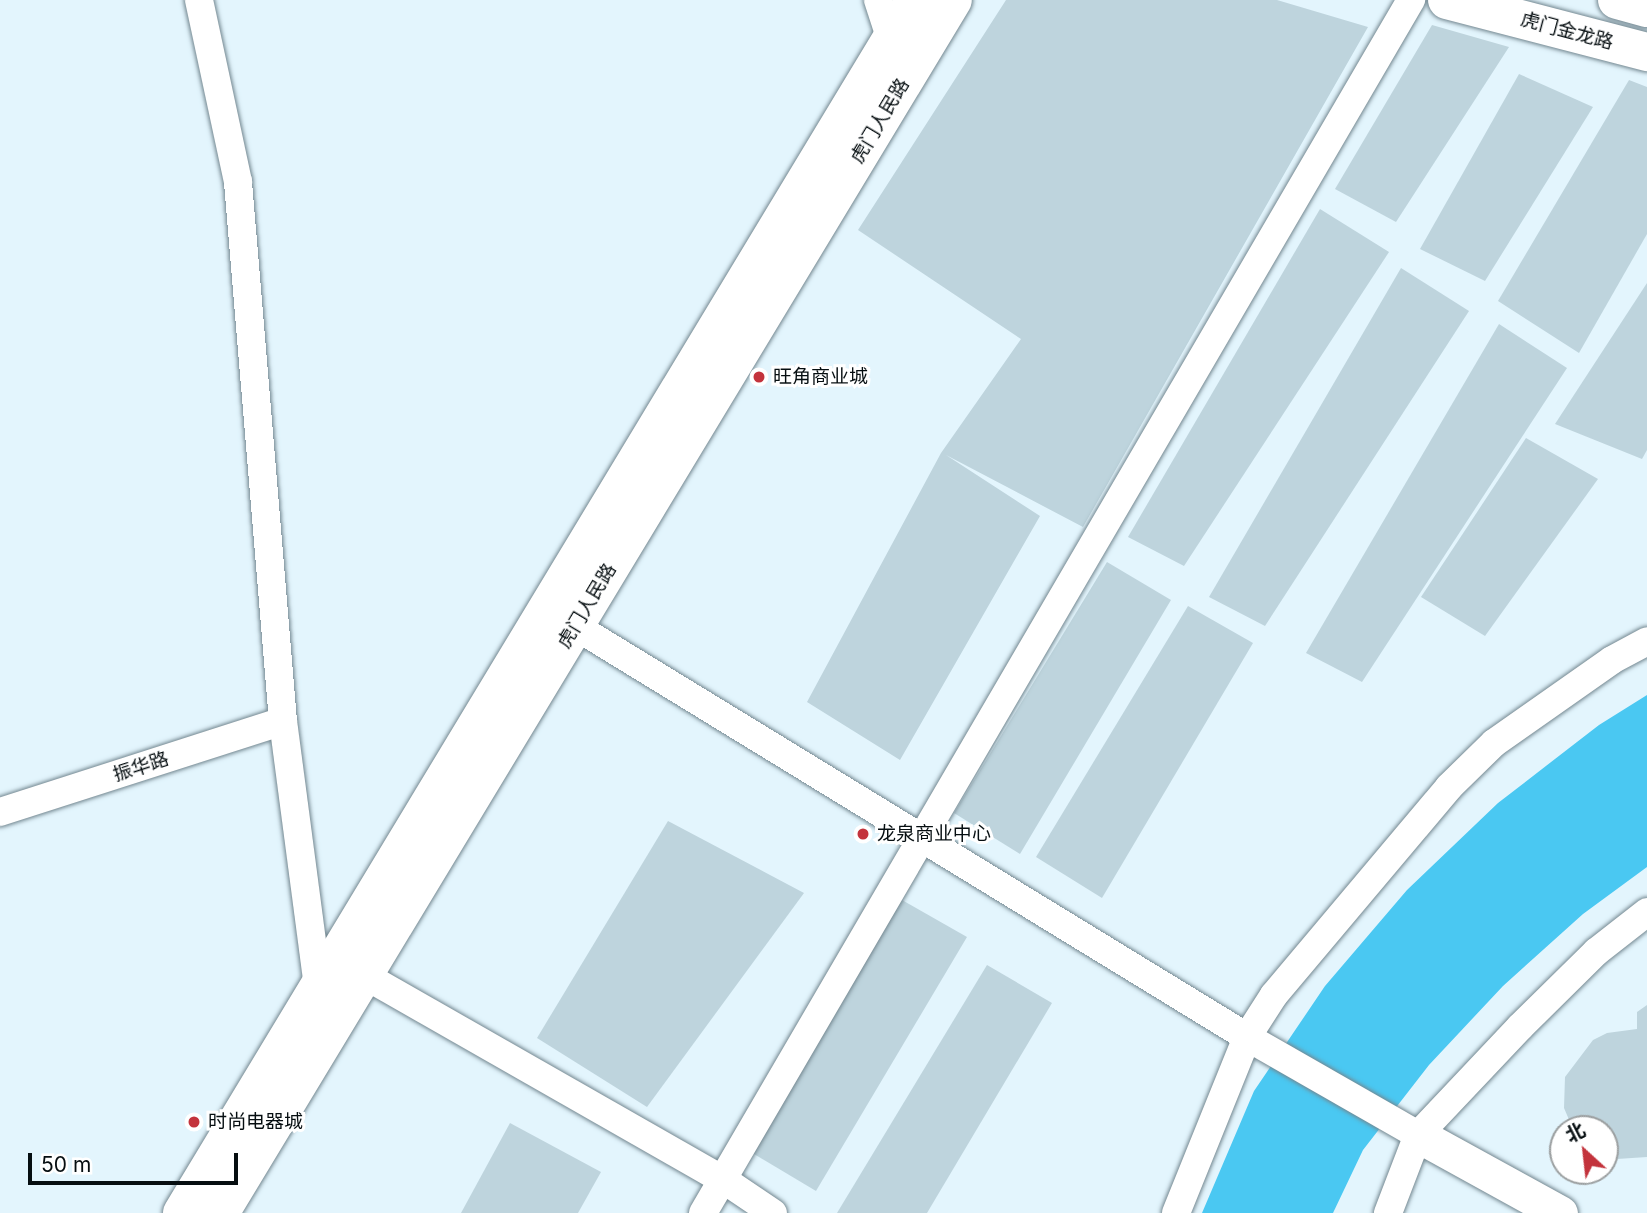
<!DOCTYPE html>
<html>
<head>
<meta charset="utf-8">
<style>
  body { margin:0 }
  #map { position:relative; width:1647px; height:1213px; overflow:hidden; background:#e3f5fd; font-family:Inter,"Noto Sans SC",sans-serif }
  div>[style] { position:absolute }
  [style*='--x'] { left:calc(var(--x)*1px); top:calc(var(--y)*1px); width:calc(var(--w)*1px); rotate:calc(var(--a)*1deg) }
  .water>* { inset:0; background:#4ac8f2 }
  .building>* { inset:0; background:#bed4dd }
  .roads { filter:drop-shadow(0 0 2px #738790) drop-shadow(0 0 2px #738790) }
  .minor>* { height:28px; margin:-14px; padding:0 14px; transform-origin:14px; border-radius:14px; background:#fff }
  .tertiary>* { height:35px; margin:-17.5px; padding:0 17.5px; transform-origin:17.5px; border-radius:17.5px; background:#fff }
  .secondary>* { height:38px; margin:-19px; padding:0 19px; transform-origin:19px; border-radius:19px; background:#fff }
  .dots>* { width:19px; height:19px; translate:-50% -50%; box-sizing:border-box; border:4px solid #fff; border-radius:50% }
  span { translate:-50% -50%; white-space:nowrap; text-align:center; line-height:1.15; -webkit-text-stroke:6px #fff; paint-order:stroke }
  .street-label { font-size:19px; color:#060e11 }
  .poi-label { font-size:19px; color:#060e11 }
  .left { translate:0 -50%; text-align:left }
  .north { position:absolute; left:1549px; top:1115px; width:70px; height:70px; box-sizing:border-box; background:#fff; border:2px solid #9b9fa0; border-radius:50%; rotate:333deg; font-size:19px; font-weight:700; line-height:28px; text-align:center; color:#060e11 }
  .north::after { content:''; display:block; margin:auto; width:24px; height:32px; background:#c3333c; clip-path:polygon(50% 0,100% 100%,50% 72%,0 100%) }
  .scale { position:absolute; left:28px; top:1153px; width:210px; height:32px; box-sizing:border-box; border:4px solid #060e11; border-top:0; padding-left:9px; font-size:21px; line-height:24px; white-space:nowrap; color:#060e11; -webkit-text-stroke:5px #fff; paint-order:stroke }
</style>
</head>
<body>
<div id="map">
  <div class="water">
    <i style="clip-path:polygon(1647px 695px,1647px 867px,1583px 914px,1503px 986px,1429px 1065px,1363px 1150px,1333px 1213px,1202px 1213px,1254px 1091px,1325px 986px,1407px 890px,1498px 803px,1599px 725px)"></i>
  </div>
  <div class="building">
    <i style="clip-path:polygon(1006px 0,1277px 0,1368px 27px,1083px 527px,946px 455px,1040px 516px,900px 760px,807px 702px,941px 453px,1021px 339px,858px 230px)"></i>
    <i style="clip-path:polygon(1432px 25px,1509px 47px,1396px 222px,1335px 189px)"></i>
    <i style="clip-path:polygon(1519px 74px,1593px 107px,1485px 281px,1420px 249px)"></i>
    <i style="clip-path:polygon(1629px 80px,1647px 87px,1647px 234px,1579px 353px,1498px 301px)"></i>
    <i style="clip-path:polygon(1320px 209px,1389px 252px,1184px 566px,1128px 537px)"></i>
    <i style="clip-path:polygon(1401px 268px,1469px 311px,1265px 626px,1209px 597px)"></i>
    <i style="clip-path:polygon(1647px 283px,1647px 450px,1642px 459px,1555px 424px)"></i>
    <i style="clip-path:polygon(1499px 324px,1567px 368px,1362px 682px,1306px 653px)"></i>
    <i style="clip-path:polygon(1526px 438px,1598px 479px,1485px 636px,1421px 597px)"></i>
    <i style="clip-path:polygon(1107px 562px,1171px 600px,1020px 854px,954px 813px)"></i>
    <i style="clip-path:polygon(1188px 606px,1253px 643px,1102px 898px,1036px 857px)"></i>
    <i style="clip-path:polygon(668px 821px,804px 893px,647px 1107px,537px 1038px)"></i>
    <i style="clip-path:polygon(902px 900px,967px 937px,816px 1191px,749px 1151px)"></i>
    <i style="clip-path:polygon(987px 965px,1052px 1003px,927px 1213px,837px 1213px)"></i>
    <i style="clip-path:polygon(1647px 1005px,1647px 1157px,1617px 1159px,1605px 1155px,1605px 1129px,1573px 1129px,1564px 1108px,1565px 1077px,1593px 1040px,1607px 1033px,1637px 1029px,1637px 1012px)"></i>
    <i style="clip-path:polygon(510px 1123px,601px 1172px,578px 1213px,461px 1213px)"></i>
  </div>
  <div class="roads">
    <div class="minor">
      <i style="--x:199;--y:0;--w:186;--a:77.9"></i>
      <i style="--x:238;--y:182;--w:541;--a:85.23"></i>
      <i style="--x:283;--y:721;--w:269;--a:82.5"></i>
      <i style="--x:878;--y:0;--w:42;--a:72"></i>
      <i style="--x:575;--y:626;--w:788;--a:31.45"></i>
      <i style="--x:1247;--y:1037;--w:197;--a:29.8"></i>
      <i style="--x:0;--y:812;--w:297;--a:-17.8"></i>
      <i style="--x:364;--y:975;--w:414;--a:29.7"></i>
      <i style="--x:724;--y:1180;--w:59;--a:34"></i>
      <i style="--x:703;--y:1213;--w:1405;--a:-59.73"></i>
      <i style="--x:1176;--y:1213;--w:190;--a:-68"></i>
      <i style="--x:1247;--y:1037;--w:50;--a:-57.3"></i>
      <i style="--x:1274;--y:995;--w:272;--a:-49.9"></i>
      <i style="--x:1449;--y:787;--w:63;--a:-44.4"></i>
      <i style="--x:1494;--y:743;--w:144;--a:-35.1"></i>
      <i style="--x:1612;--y:660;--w:40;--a:-28"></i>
      <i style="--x:1388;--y:1213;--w:84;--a:-69"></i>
      <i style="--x:1418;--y:1135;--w:149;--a:-46.6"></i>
      <i style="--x:1520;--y:1027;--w:107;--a:-44.6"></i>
      <i style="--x:1596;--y:952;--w:65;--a:-38.1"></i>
    </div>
    <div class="tertiary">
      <i style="--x:1418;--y:1135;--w:162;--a:28.8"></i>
    </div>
    <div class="secondary">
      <i style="--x:1447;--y:0;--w:207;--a:14.6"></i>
      <i style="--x:1617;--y:0;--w:31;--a:15"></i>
      <i style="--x:182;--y:1213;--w:1417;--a:-58.86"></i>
      <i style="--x:220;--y:1213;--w:1417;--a:-58.86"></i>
    </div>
  </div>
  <div class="dots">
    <i style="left:759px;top:377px;background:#c3333c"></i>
    <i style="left:863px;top:834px;background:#c3333c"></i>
    <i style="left:194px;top:1122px;background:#c3333c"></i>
  </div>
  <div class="street-label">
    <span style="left:1567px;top:31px;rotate:15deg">虎门金龙路</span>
    <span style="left:880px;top:121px;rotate:-59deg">虎门人民路</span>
    <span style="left:587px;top:606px;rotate:-59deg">虎门人民路</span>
    <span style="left:141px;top:767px;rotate:-18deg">振华路</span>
  </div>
  <div class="poi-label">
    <span class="left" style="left:773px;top:377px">旺角商业城</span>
    <span class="left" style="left:877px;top:834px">龙泉商业中心</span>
    <span class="left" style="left:208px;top:1122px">时尚电器城</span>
  </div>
  <div class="north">北</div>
  <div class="scale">50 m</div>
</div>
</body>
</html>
